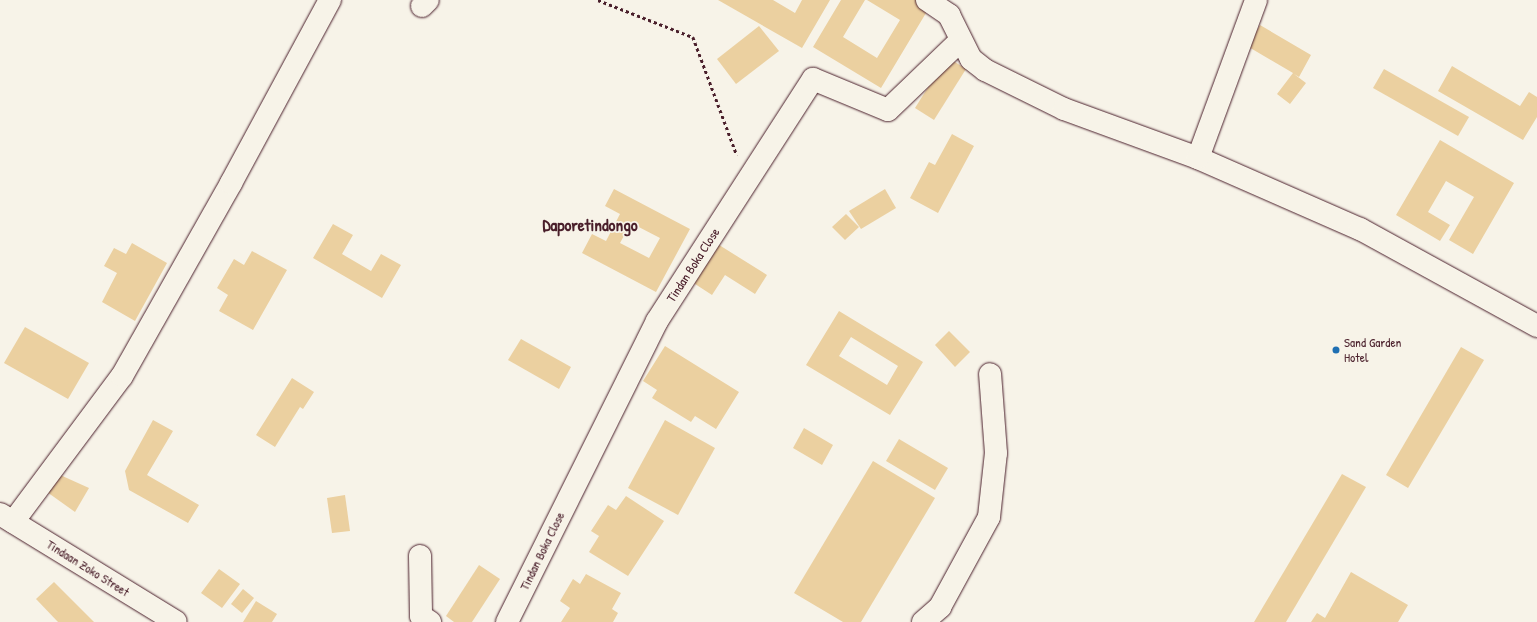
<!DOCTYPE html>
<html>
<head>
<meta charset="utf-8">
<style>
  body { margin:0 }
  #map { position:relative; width:1537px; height:622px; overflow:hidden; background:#f7f3e8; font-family:"Patrick Hand",sans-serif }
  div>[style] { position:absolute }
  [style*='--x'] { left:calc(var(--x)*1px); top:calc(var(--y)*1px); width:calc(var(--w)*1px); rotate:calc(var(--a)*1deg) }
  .building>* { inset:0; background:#ebd0a0 }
  .path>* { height:2.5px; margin-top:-1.25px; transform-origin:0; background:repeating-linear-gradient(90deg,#4a1f2b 0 3px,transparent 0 6px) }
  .roads { filter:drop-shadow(0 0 1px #4a1f2b) drop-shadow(0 0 1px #4a1f2b) }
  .minor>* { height:22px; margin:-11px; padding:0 11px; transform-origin:11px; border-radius:11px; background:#f7f3e8 }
  .major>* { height:22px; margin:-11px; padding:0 11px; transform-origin:11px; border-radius:11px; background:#f7f3e8 }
  .dots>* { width:11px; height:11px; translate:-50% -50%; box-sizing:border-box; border:2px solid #f7f3e8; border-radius:50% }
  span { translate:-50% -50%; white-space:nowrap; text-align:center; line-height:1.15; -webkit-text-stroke:3.5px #f7f3e8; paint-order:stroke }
  .street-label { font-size:13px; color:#4a1f2b }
  .poi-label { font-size:13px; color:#4a1f2b }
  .left { translate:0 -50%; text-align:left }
  .district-label { font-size:17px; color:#4a1f2b; font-weight:700 }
</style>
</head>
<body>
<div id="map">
  <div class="building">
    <i style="clip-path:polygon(718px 0,773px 0,795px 13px,802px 0,830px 0,802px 48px)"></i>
    <i style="clip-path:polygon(841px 0,865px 0,843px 37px,877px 58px,900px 20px,867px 0,916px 0,929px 8px,881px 88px,813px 47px)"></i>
    <i style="clip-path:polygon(1260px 25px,1311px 55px,1299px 77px,1294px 74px,1306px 83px,1290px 104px,1277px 94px,1293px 73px,1247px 46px)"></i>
    <i style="clip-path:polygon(759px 26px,779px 51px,736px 84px,717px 59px)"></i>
    <i style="clip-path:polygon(947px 57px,966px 69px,934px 120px,915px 108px)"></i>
    <i style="clip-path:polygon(1452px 66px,1520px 106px,1529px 92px,1537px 97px,1537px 117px,1523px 140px,1438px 91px)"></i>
    <i style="clip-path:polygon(1384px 69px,1469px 117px,1458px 136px,1373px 88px)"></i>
    <i style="clip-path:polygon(952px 134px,974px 146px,938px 213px,910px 198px,929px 162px,935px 165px)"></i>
    <i style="clip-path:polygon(1440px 140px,1514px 183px,1473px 254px,1449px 240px,1474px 197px,1446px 181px,1428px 212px,1450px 225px,1440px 241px,1396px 215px)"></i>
    <i style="clip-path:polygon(evenodd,614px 189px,690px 229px,656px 292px,582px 253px,592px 234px,606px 241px,620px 214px,605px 206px,614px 189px,631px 223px,660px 238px,649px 258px,620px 243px,631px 223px)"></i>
    <i style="clip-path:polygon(885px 189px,896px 208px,861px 229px,849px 211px)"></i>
    <i style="clip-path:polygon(846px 214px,859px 227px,845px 240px,832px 227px)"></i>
    <i style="clip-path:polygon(333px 224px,353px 235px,342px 254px,371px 271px,381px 254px,401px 265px,382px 298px,313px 258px)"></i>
    <i style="clip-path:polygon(132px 243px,167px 263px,135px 321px,102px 302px,117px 273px,104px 266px,114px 248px,126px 254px)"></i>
    <i style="clip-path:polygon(716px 243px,767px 275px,755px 294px,725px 275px,712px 295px,692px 282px)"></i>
    <i style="clip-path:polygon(252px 251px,287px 270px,253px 330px,219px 311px,228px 295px,217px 288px,234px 259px,244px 265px)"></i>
    <i style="clip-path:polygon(evenodd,839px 311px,923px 362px,890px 415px,806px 365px,839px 311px,851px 337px,898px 366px,887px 385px,839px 356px,851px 337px)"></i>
    <i style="clip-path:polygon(25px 327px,89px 363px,68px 399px,4px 363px)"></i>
    <i style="clip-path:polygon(949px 331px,970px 352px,955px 367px,935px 345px)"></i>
    <i style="clip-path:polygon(521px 339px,571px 367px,559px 389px,508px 360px)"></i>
    <i style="clip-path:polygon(665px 346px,739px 392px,716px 429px,695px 416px,691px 422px,652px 398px,657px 390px,643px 381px)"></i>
    <i style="clip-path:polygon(1461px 347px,1484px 360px,1408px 488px,1386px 475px)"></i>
    <i style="clip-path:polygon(292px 378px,314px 392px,303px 409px,300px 407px,275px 447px,256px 435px)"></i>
    <i style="clip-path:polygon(153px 420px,173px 431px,147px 475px,199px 505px,188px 523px,129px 490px,125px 471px)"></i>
    <i style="clip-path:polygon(665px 420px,715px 448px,678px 515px,628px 488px)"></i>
    <i style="clip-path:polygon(804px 428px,833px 445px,822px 465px,793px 448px)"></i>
    <i style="clip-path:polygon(899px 439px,948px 468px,935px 490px,886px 461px)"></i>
    <i style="clip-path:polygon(873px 461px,935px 498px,861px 622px,843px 622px,794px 593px)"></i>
    <i style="clip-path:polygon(58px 474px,89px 488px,75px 512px,47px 492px)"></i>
    <i style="clip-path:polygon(1342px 474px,1366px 487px,1286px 622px,1254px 622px)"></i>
    <i style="clip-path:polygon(345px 495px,350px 531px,332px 533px,327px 498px)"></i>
    <i style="clip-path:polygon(626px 496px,664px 521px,628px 576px,589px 552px,599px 536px,591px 531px,608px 505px,616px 510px)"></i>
    <i style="clip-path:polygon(479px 565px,500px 579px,472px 622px,454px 622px,446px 616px)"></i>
    <i style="clip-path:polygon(219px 569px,240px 584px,222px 608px,201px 593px)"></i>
    <i style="clip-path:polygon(1351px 572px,1408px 605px,1398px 622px,1311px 622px,1317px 613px,1325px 618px)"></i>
    <i style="clip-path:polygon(586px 574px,621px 593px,612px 609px,618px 613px,613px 622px,561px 622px,570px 608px,560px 601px,573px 579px,580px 584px)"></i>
    <i style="clip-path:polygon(54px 582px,94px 622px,58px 622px,36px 599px)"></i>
    <i style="clip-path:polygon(243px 589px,254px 598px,242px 613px,231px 604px)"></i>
    <i style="clip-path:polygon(256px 601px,277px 614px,272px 622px,243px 622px)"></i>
  </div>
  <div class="path">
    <i style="--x:598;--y:0;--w:102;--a:21.3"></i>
    <i style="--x:693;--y:37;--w:126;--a:69.6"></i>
  </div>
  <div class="roads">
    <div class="minor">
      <i style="--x:927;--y:0;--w:27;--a:34"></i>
      <i style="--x:949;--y:15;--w:49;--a:63.4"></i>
      <i style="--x:971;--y:59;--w:18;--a:38"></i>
      <i style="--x:985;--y:70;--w:88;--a:26.3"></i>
      <i style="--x:1064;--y:109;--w:143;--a:20.1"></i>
      <i style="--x:1198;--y:158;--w:177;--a:23.7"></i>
      <i style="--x:1360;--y:229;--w:202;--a:28.7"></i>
      <i style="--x:422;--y:6;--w:8;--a:-45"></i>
      <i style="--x:1198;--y:158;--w:168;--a:-69.8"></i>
      <i style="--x:13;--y:522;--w:182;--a:-53.3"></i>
      <i style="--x:122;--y:376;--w:222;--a:-60.5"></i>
      <i style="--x:231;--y:183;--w:208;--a:-61.6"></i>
      <i style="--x:420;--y:556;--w:60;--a:89"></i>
      <i style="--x:421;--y:616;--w:11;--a:34"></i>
      <i style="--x:507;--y:622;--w:336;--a:-63.5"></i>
      <i style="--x:657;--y:321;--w:288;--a:-57.2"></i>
      <i style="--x:813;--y:79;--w:81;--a:22.5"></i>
      <i style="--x:888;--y:110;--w:100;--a:-43.8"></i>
      <i style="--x:923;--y:622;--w:23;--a:-41"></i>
      <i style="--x:940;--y:607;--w:102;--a:-61.4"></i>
      <i style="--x:989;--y:517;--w:64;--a:-83.8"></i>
      <i style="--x:996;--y:453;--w:79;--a:-94.3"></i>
    </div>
    <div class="major">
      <i style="--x:0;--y:514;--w:206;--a:31.5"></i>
    </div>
  </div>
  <div class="dots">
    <i style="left:1336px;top:350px;background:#1f6fb2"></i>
  </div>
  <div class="street-label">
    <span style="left:693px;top:265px;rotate:-57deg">Tindan Boka Close</span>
    <span style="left:542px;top:551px;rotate:-64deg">Tindan Boka Close</span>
    <span style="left:88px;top:568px;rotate:32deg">Tindaan Zoko Street</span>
  </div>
  <div class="poi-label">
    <span class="left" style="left:1344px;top:350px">Sand Garden<br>Hotel</span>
  </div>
  <div class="district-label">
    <span style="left:590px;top:225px">Daporetindongo</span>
  </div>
</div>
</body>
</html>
